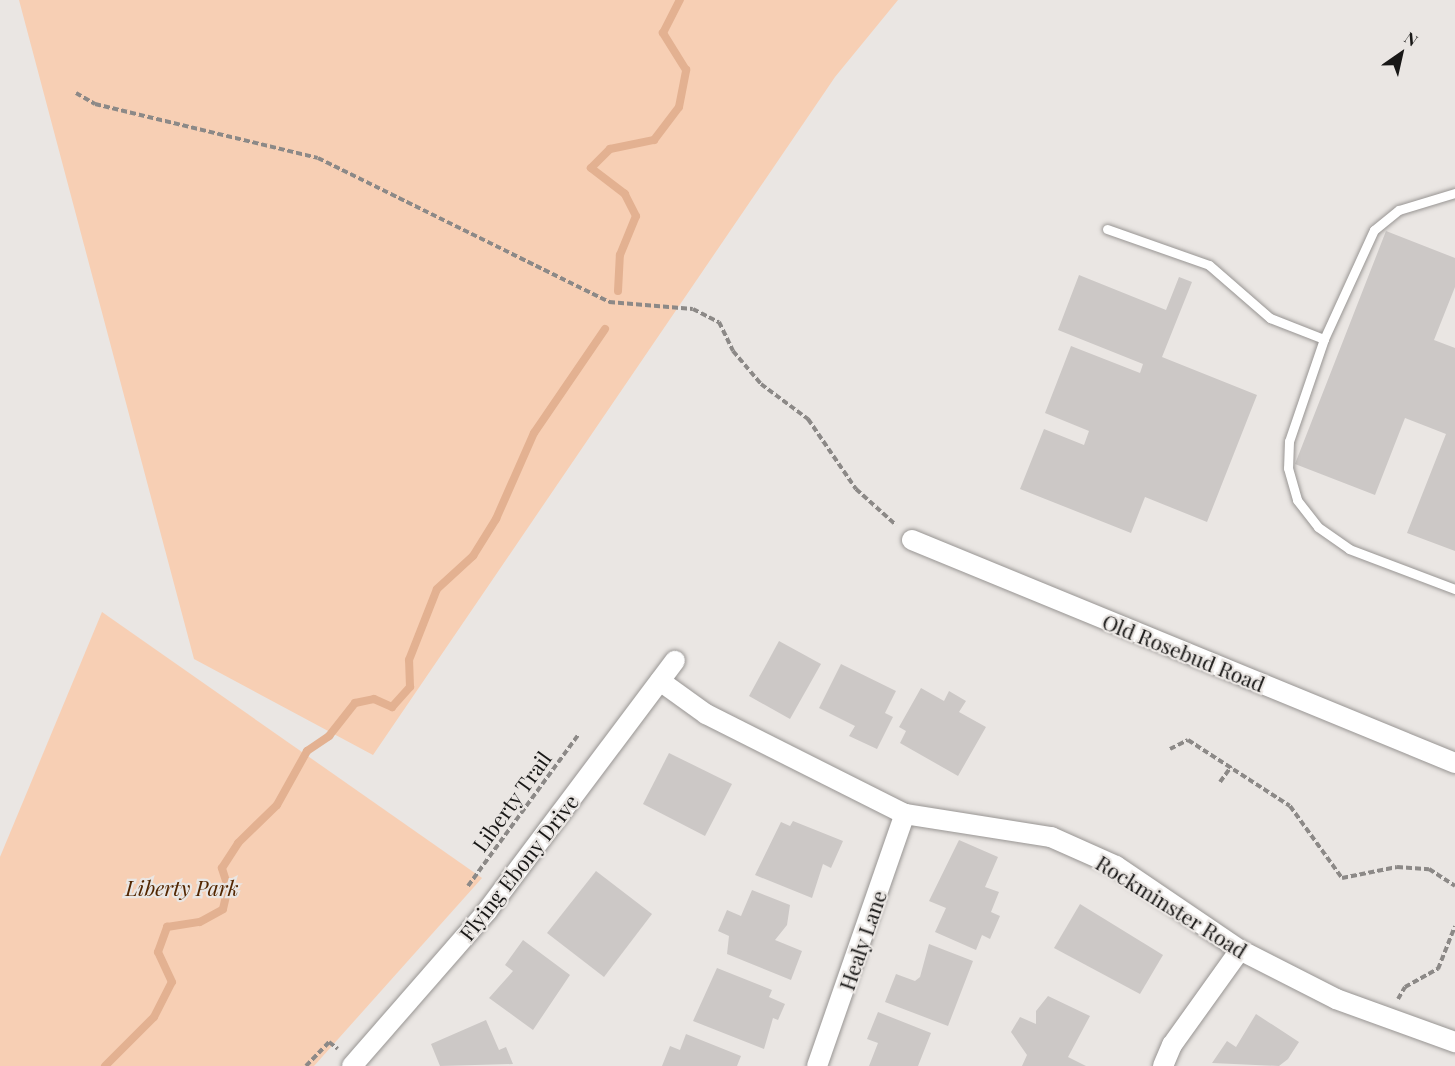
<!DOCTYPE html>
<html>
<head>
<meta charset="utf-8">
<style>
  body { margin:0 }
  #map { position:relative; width:1455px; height:1066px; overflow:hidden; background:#eae6e3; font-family:"Playfair Display",serif }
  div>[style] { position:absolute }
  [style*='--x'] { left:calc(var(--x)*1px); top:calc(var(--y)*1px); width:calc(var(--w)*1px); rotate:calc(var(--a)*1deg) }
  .green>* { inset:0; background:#f7cfb4 }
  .stream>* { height:8px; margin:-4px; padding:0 4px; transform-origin:4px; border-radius:4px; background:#e3b191 }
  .building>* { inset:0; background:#ccc8c6 }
  .path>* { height:4px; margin-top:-2px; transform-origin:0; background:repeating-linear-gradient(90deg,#8c8987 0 6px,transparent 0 9px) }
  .roads { filter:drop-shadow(0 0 2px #989593) drop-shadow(0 0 2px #989593) }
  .lane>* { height:9px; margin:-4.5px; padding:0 4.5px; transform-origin:4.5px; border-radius:4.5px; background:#fff }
  .street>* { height:20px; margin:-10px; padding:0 10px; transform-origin:10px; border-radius:10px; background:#fff }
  span { translate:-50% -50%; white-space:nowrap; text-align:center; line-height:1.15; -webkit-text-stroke:4.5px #eae6e3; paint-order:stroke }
  .street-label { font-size:21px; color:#191817 }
  .park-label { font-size:21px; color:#522600; font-style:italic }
  .north { position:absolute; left:1371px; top:24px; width:60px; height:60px; -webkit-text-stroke:4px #eae6e3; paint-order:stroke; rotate:34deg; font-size:16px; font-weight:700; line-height:24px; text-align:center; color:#191817 }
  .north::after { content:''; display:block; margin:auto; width:21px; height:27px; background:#191817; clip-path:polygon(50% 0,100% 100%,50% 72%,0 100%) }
</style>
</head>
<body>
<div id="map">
  <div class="green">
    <i style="clip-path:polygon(19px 0,898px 0,835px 77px,373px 755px,194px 659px)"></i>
    <i style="clip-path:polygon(102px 612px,482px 878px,314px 1066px,0 1066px,0 857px)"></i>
  </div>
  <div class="stream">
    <i style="--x:618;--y:291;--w:36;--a:-87"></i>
    <i style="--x:620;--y:255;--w:42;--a:-67.7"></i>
    <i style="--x:636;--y:216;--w:25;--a:-117"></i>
    <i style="--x:625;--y:194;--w:43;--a:-142.6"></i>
    <i style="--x:591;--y:168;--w:27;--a:-45"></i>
    <i style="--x:610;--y:149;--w:45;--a:-11.6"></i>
    <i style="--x:654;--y:140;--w:41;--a:-52.9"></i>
    <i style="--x:679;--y:107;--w:38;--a:-79"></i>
    <i style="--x:686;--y:70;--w:44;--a:-121.9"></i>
    <i style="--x:663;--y:33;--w:37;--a:-63"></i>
    <i style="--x:105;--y:1066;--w:69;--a:-45"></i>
    <i style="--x:154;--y:1017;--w:39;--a:-63"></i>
    <i style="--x:172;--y:982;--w:33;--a:-115"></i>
    <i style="--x:158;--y:952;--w:27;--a:-70"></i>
    <i style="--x:167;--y:927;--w:33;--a:-9"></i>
    <i style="--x:200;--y:922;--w:26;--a:-29"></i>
    <i style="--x:223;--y:909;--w:23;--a:-77"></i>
    <i style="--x:228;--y:887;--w:20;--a:-108"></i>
    <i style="--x:222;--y:868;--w:30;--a:-57"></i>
    <i style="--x:238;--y:843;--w:54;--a:-44.3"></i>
    <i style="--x:277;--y:805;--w:62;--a:-60.9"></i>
    <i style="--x:307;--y:751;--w:27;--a:-34"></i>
    <i style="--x:329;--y:736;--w:42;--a:-51.8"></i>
    <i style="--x:355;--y:703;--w:19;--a:-12"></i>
    <i style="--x:374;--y:699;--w:20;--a:24"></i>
    <i style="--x:392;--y:707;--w:27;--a:-48"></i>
    <i style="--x:410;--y:687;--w:27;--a:-92"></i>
    <i style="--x:409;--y:660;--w:76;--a:-68.5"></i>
    <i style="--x:437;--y:589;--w:49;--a:-42.5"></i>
    <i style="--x:473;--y:556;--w:44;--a:-58.1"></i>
    <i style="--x:496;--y:519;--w:94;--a:-66.2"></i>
    <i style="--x:534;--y:433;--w:126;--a:-55.7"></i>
  </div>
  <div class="building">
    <i style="clip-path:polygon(1386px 231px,1455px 258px,1455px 287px,1434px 340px,1455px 348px,1455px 551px,1407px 533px,1446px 434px,1405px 418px,1375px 495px,1295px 464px)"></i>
    <i style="clip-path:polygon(1079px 275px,1166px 310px,1179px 277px,1192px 282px,1162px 357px,1257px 395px,1207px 522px,1145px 497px,1131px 533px,1020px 489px,1044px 429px,1084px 445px,1089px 431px,1045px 413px,1071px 346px,1140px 373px,1143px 364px,1058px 330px)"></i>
    <i style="clip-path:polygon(779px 641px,821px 664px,790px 719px,749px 696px)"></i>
    <i style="clip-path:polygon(841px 664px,896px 691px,885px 713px,893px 717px,877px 749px,849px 736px,855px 726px,819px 708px)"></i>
    <i style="clip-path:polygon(921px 688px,944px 701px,949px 691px,966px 701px,959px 712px,986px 727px,958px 776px,900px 743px,906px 731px,899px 727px)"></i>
    <i style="clip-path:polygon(669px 753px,732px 784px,705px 836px,643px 804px)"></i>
    <i style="clip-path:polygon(793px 821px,843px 841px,831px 868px,823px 864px,812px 898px,755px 875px,781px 822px,790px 826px)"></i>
    <i style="clip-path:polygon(959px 840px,998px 857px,985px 887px,999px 892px,991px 912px,1000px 916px,990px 939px,982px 935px,976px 950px,935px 932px,946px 908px,929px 901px)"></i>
    <i style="clip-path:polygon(596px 871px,652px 914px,604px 977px,547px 933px)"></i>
    <i style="clip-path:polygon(752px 890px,790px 905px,787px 925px,775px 940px,802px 951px,791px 980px,727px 954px,729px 936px,718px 931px,727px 910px,741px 916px)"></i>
    <i style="clip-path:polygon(1080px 904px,1163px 955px,1140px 994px,1054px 948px)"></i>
    <i style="clip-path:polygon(523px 940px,570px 975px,533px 1030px,489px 998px,513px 971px,505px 965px)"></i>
    <i style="clip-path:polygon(929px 944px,973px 961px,948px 1026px,885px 1002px,896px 974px,915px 981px,920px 977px)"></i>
    <i style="clip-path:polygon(717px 968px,772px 990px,769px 997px,785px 1004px,778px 1020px,773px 1018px,764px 1049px,693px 1021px)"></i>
    <i style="clip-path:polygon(1048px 996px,1090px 1016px,1068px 1057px,1086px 1066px,1022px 1066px,1027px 1055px,1011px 1032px,1020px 1017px,1036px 1024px,1036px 1011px)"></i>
    <i style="clip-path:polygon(878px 1012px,931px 1033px,918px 1066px,869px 1066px,878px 1043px,867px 1039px)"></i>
    <i style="clip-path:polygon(1256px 1014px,1299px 1042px,1288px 1059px,1279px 1066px,1212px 1063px,1227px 1041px,1236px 1047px)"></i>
    <i style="clip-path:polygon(486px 1020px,499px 1050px,506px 1047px,513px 1064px,440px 1066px,431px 1044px)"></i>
    <i style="clip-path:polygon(686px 1034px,741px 1056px,737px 1066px,662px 1066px,670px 1046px,680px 1050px)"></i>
  </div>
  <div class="path">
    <i style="--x:76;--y:93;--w:22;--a:30"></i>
    <i style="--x:95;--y:104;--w:229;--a:13.6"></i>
    <i style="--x:318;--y:158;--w:325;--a:26.3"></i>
    <i style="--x:609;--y:302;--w:84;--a:4.8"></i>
    <i style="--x:693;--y:309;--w:29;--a:27"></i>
    <i style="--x:719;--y:322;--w:32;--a:64"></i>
    <i style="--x:733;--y:351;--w:43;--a:49.7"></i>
    <i style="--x:761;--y:384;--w:59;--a:36.7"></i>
    <i style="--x:808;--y:419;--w:85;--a:55.6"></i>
    <i style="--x:856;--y:489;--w:54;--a:42"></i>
    <i style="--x:1170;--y:749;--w:20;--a:-27"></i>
    <i style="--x:1188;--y:740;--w:121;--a:32.9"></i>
    <i style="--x:1290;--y:806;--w:89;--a:54.2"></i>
    <i style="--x:1342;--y:878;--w:56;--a:-11.3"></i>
    <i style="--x:1397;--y:867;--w:32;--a:4"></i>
    <i style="--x:1429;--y:869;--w:31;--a:33"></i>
    <i style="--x:1220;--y:782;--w:19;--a:-54"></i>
    <i style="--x:468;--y:886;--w:188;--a:-53.9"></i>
    <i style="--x:1398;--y:999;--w:14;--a:-60"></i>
    <i style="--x:1405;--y:987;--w:38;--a:-29"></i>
    <i style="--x:1438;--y:969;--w:46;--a:-68.4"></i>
    <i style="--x:306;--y:1066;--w:33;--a:-46"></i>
    <i style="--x:329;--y:1042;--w:11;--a:38"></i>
  </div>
  <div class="roads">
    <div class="lane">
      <i style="--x:1107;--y:229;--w:108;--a:19.4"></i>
      <i style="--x:1209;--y:265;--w:81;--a:41"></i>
      <i style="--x:1270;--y:318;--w:58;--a:21.3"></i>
      <i style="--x:1324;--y:339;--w:108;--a:108.9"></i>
      <i style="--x:1289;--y:441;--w:27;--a:92"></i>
      <i style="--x:1288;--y:468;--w:33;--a:74"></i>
      <i style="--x:1297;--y:500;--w:34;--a:52"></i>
      <i style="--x:1318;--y:527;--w:38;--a:35"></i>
      <i style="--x:1349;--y:549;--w:113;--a:20.7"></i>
      <i style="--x:1324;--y:339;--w:120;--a:-65.4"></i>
      <i style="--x:1374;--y:230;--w:32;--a:-39"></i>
      <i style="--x:1399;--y:210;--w:59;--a:-16.9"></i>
    </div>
    <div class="street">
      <i style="--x:912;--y:540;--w:587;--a:22.33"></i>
      <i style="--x:660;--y:681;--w:57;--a:35.7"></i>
      <i style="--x:706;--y:714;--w:223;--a:26.7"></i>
      <i style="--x:905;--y:814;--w:148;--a:9"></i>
      <i style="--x:1051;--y:837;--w:71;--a:24"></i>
      <i style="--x:1116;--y:866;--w:150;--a:34.1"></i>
      <i style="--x:1240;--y:950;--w:108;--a:27"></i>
      <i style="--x:1336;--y:999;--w:127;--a:19.9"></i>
      <i style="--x:352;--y:1066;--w:206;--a:-48.9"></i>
      <i style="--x:487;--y:911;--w:313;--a:-53.1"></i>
      <i style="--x:817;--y:1066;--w:267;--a:-70.8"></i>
      <i style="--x:1163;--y:1066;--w:23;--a:-67"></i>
      <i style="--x:1172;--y:1045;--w:117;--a:-54.4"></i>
    </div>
  </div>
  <div class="street-label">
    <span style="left:1184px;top:652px;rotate:22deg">Old Rosebud Road</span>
    <span style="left:511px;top:801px;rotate:-54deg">Liberty Trail</span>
    <span style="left:518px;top:867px;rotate:-52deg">Flying Ebony Drive</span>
    <span style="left:1172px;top:906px;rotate:32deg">Rockminster Road</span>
    <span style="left:862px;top:940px;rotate:-71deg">Healy Lane</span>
  </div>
  <div class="park-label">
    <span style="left:182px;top:887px">Liberty Park</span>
  </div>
  <div class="north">N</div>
</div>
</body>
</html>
